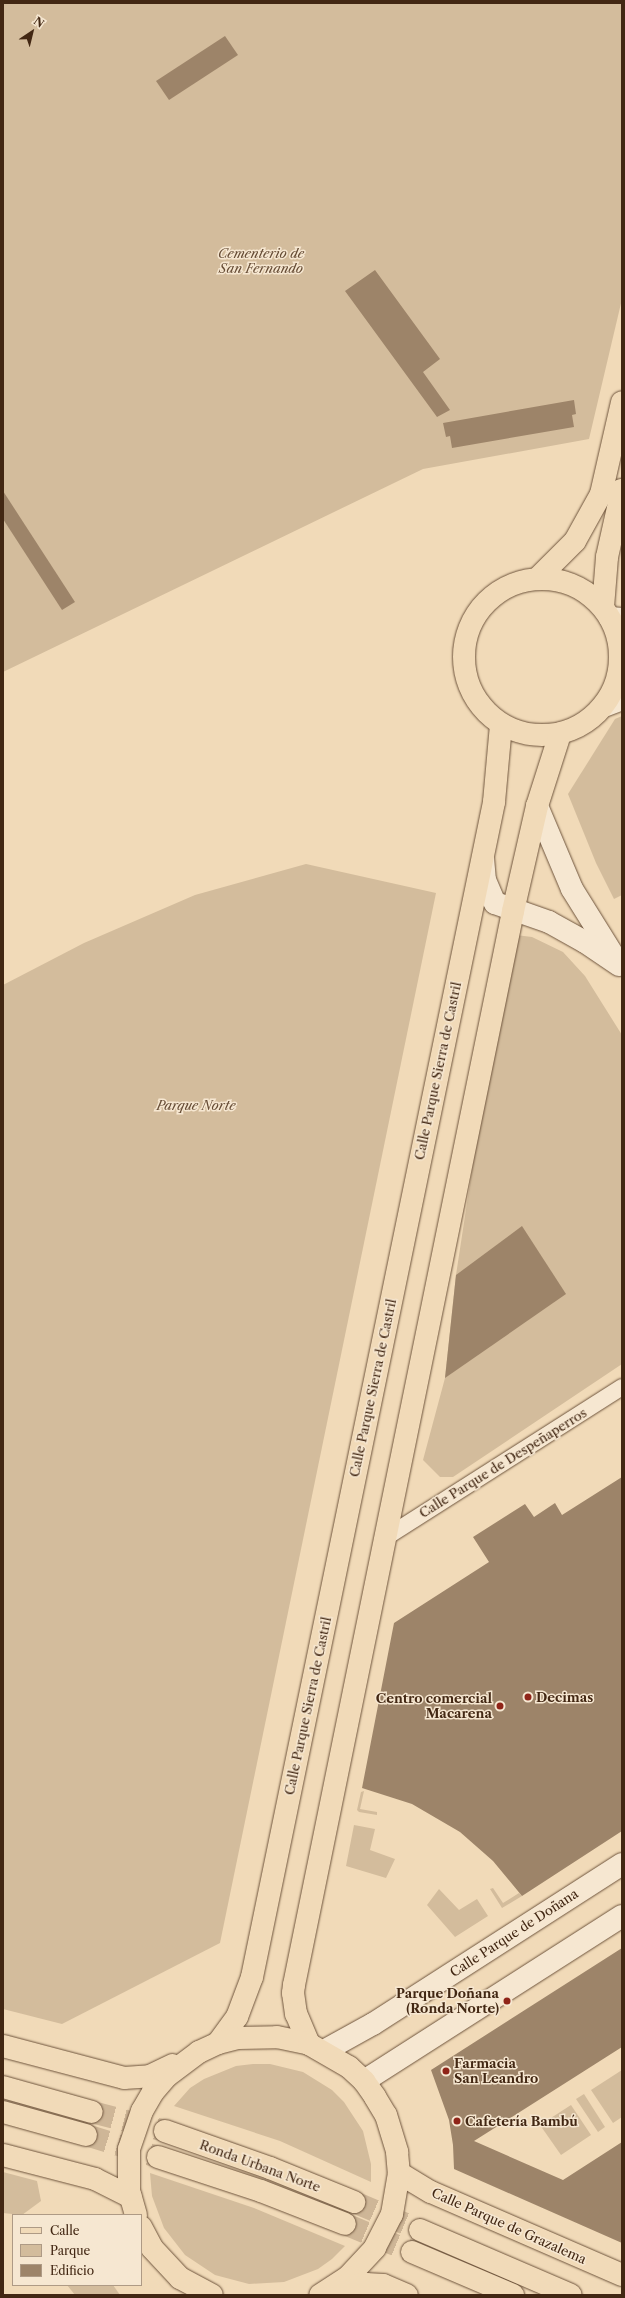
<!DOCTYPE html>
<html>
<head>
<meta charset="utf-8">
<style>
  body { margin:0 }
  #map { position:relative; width:625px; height:2298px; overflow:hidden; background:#f1dab8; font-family:"Libre Caslon Text",serif }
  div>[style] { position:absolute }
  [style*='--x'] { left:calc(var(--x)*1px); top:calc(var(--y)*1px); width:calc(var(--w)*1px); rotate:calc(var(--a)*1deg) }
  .green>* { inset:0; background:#d3bc9c }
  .building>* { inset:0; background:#9d8469 }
  .primary-tunnel>* { height:22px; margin-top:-11px; transform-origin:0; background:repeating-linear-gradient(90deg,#ceb697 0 22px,transparent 0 33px) }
  .roads { filter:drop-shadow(0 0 1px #6e543c) drop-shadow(0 0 1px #6e543c) }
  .street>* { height:16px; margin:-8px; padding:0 8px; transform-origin:8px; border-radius:8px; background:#f6e7d1 }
  .secondary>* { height:22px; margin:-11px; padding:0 11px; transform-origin:11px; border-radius:11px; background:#f6e7d1 }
  .primary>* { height:22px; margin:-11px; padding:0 11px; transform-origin:11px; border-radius:11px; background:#f1dab8 }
  .primary>.ring { margin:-11px; padding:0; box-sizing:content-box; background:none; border:22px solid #f1dab8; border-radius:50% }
  .dots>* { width:11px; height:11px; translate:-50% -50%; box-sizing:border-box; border:2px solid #f6e7d1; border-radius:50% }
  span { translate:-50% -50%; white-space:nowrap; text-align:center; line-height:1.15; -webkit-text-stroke:3px #f6e7d1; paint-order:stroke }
  .park-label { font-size:13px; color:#664c35; font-style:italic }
  .street-label { font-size:13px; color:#422713 }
  .poi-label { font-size:13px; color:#422713; font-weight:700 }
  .left { translate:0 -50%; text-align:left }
  .right { translate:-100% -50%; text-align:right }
  .frame { position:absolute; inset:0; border:4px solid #422713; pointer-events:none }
  .legend { position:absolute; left:12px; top:2214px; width:130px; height:72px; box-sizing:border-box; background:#f6e7d1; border:1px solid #ae9a85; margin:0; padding:5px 7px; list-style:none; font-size:12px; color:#422713 }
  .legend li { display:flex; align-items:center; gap:8px; height:20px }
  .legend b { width:20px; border:1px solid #ae9a85 }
  .north { position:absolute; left:12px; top:12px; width:40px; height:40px; -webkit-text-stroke:3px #f6e7d1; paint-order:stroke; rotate:35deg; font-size:11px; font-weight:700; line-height:16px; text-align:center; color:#422713 }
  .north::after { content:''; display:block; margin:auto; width:14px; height:18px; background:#422713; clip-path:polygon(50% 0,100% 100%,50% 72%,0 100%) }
</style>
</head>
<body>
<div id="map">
  <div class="green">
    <i style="clip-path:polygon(3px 3px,622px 3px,622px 299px,589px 439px,423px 469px,3px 672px)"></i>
    <i style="clip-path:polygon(622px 716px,622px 895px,614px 899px,596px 863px,568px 794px,615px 719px)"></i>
    <i style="clip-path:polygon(306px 864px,436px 893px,220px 1943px,62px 2024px,3px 2009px,3px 985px,84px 943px,195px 895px)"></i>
    <i style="clip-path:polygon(508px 934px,532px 937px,563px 952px,585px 976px,622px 1035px,622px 1364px,453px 1477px,440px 1477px,423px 1460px,445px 1378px,456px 1275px)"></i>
    <i style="clip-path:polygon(364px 1791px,360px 1809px,377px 1812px,377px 1815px,359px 1812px,357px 1810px,361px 1792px)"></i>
    <i style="clip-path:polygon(354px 1825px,375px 1829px,370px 1850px,395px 1859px,386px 1878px,346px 1866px)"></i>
    <i style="clip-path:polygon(493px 1888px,503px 1903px,519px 1893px,522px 1896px,502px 1908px,490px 1889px)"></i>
    <i style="clip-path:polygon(439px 1889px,459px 1910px,477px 1899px,488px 1916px,455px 1937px,427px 1905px)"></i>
    <i style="clip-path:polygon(253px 2064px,270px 2064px,303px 2072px,332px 2090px,344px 2102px,363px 2131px,371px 2164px,371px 2182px,280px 2141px,174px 2106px,190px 2088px,204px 2079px,236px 2066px)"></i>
    <i style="clip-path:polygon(622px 2070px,622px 2117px,613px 2123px,591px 2090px)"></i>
    <i style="clip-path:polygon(584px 2094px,605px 2127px,598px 2132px,576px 2099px)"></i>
    <i style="clip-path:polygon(571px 2105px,591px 2135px,561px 2155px,540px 2125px)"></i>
    <i style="clip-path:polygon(3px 2172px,37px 2181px,41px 2201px,22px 2215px,3px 2213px)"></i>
    <i style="clip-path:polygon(150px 2173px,254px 2208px,345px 2246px,332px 2259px,318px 2269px,284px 2282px,249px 2284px,215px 2275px,185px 2255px,164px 2228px,152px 2196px)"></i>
    <i style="clip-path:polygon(67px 2285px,113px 2285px,120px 2295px,75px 2295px)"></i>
  </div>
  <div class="building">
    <i style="clip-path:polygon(225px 36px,238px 55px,169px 100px,156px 81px)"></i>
    <i style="clip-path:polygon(375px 270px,440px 359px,423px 372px,450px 410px,437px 417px,345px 291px)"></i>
    <i style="clip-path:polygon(574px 400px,576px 414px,572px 415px,574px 427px,452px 448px,450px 436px,446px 437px,443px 423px)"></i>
    <i style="clip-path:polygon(3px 491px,75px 602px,62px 610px,3px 519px)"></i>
    <i style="clip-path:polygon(522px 1226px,566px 1294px,445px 1378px,456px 1275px)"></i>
    <i style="clip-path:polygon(622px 1477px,622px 1831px,522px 1896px,493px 1861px,460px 1832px,412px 1804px,362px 1788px,394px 1623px,489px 1562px,473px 1537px,525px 1504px,534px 1517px,555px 1503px,562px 1515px)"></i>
    <i style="clip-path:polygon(622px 1948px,622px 2047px,474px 2141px,563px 2180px,622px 2142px,622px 2243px,454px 2169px,453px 2145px,449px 2120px,431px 2070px)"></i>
  </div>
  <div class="primary-tunnel">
    <i style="--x:92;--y:2112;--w:75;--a:14.6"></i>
    <i style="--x:86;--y:2135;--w:75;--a:17"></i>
    <i style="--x:354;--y:2202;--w:72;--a:23"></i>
    <i style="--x:345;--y:2224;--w:73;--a:22.7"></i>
  </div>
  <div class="roads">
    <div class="street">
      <i style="--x:385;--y:1538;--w:281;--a:-32.5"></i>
    </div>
    <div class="secondary">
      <i style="--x:610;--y:618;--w:12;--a:5"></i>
      <i style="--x:604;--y:706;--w:19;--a:-21"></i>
      <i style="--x:537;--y:806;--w:90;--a:67.1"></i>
      <i style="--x:572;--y:889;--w:81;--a:58.1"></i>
      <i style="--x:483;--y:858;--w:22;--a:85"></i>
      <i style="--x:485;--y:880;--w:25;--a:67"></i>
      <i style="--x:495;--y:903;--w:57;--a:19.4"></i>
      <i style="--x:549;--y:922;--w:41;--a:29.1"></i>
      <i style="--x:585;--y:942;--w:41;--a:34.1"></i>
      <i style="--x:324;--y:2051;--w:56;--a:-28.9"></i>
      <i style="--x:373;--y:2024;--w:296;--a:-32.7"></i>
      <i style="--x:364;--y:2081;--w:306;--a:-32.6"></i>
    </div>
    <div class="primary">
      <i style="--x:538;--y:578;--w:52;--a:-45"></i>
      <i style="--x:575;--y:541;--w:54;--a:-61"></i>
      <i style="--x:601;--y:494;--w:94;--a:-77.1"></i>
      <i class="ring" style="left:464px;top:579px;width:134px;height:134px"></i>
      <i style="--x:603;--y:607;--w:50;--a:-85.4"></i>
      <i style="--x:607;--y:557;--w:69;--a:-77.4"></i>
      <i style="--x:218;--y:2043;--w:32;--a:-54"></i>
      <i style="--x:237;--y:2017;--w:43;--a:-69.4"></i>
      <i style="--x:252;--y:1977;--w:1200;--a:-78.36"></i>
      <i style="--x:494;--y:802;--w:77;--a:-84.8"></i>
      <i style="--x:309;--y:2044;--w:33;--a:-113"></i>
      <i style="--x:296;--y:2014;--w:21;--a:-98"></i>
      <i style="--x:293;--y:1993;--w:8;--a:-83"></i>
      <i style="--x:294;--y:1985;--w:1096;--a:-78.47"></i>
      <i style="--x:513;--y:911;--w:108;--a:-77.1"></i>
      <i style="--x:537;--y:806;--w:76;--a:-72.3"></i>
      <i style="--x:3;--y:2046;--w:125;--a:14.8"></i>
      <i style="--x:124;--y:2078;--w:26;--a:-4"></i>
      <i style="--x:150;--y:2076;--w:25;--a:-26"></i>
      <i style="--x:3;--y:2087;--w:92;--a:15.7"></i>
      <i style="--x:3;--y:2112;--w:86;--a:15.5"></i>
      <i style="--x:165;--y:2131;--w:111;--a:19.4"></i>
      <i style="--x:270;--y:2168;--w:91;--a:22"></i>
      <i style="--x:3;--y:2155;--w:95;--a:14.6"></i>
      <i style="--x:95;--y:2179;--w:40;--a:26.6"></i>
      <i style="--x:158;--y:2157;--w:108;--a:18.3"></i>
      <i style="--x:261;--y:2191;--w:90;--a:21.4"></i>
      <i style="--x:399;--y:2173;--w:37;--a:31"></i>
      <i style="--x:431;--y:2192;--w:208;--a:23.5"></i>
      <i style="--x:136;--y:2215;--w:26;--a:-106"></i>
      <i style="--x:129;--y:2190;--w:41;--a:-90"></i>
      <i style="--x:129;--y:2149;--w:40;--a:-71.1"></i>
      <i style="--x:142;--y:2111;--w:22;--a:-60"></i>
      <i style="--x:153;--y:2092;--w:21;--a:-49"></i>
      <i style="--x:167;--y:2076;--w:40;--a:-37"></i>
      <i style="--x:199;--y:2052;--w:21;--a:-25"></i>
      <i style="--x:218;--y:2043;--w:21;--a:-14"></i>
      <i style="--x:238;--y:2038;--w:39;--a:-1"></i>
      <i style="--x:277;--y:2037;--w:33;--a:12"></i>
      <i style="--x:309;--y:2044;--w:46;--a:29.9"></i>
      <i style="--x:349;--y:2067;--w:21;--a:43"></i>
      <i style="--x:364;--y:2081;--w:19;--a:55"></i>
      <i style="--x:375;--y:2097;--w:21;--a:59"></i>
      <i style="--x:386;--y:2115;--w:39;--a:73"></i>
      <i style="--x:397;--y:2152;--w:21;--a:85"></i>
      <i style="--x:399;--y:2173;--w:42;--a:99.7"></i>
      <i style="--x:392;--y:2214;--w:38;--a:117"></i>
      <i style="--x:375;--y:2248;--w:40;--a:133"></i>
      <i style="--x:348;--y:2277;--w:33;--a:147"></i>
      <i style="--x:141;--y:2227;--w:24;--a:62"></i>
      <i style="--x:152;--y:2248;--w:41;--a:47"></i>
      <i style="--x:180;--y:2278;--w:36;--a:28"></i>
      <i style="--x:420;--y:2230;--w:164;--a:23.3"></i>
      <i style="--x:412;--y:2252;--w:110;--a:23.1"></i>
      <i style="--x:333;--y:2288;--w:33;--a:-7"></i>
      <i style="--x:366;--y:2284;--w:17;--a:3"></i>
      <i style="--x:383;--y:2285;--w:26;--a:23"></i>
    </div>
  </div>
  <div class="dots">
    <i style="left:528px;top:1697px;background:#8f2418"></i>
    <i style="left:500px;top:1706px;background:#8f2418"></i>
    <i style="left:507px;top:2001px;background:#8f2418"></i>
    <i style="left:446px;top:2071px;background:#8f2418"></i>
    <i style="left:457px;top:2121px;background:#8f2418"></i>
  </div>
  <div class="park-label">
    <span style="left:261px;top:261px">Cementerio de<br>San Fernando</span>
    <span style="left:196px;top:1105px">Parque Norte</span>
  </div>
  <div class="street-label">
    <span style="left:438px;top:1071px;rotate:-78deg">Calle Parque Sierra de Castril</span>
    <span style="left:373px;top:1388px;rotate:-78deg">Calle Parque Sierra de Castril</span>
    <span style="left:503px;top:1463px;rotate:-32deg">Calle Parque de Despeñaperros</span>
    <span style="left:308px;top:1706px;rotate:-78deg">Calle Parque Sierra de Castril</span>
    <span style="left:514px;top:1933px;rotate:-33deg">Calle Parque de Doñana</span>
    <span style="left:260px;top:2166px;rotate:20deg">Ronda Urbana Norte</span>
    <span style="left:509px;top:2226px;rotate:24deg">Calle Parque de Grazalema</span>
  </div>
  <div class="poi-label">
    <span class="left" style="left:536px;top:1697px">Decimas</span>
    <span class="right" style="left:492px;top:1706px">Centro comercial<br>Macarena</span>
    <span class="right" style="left:499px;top:2001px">Parque Doñana<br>(Ronda Norte)</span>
    <span class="left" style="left:454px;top:2071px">Farmacia<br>San Leandro</span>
    <span class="left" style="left:465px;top:2121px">Cafetería Bambú</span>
  </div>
  <div class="frame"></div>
  <ul class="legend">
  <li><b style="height:5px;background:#f1dab8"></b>Calle</li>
  <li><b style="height:11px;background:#d3bc9c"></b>Parque</li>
  <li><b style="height:11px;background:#9d8469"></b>Edificio</li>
  </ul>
  <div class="north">N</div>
</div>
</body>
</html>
